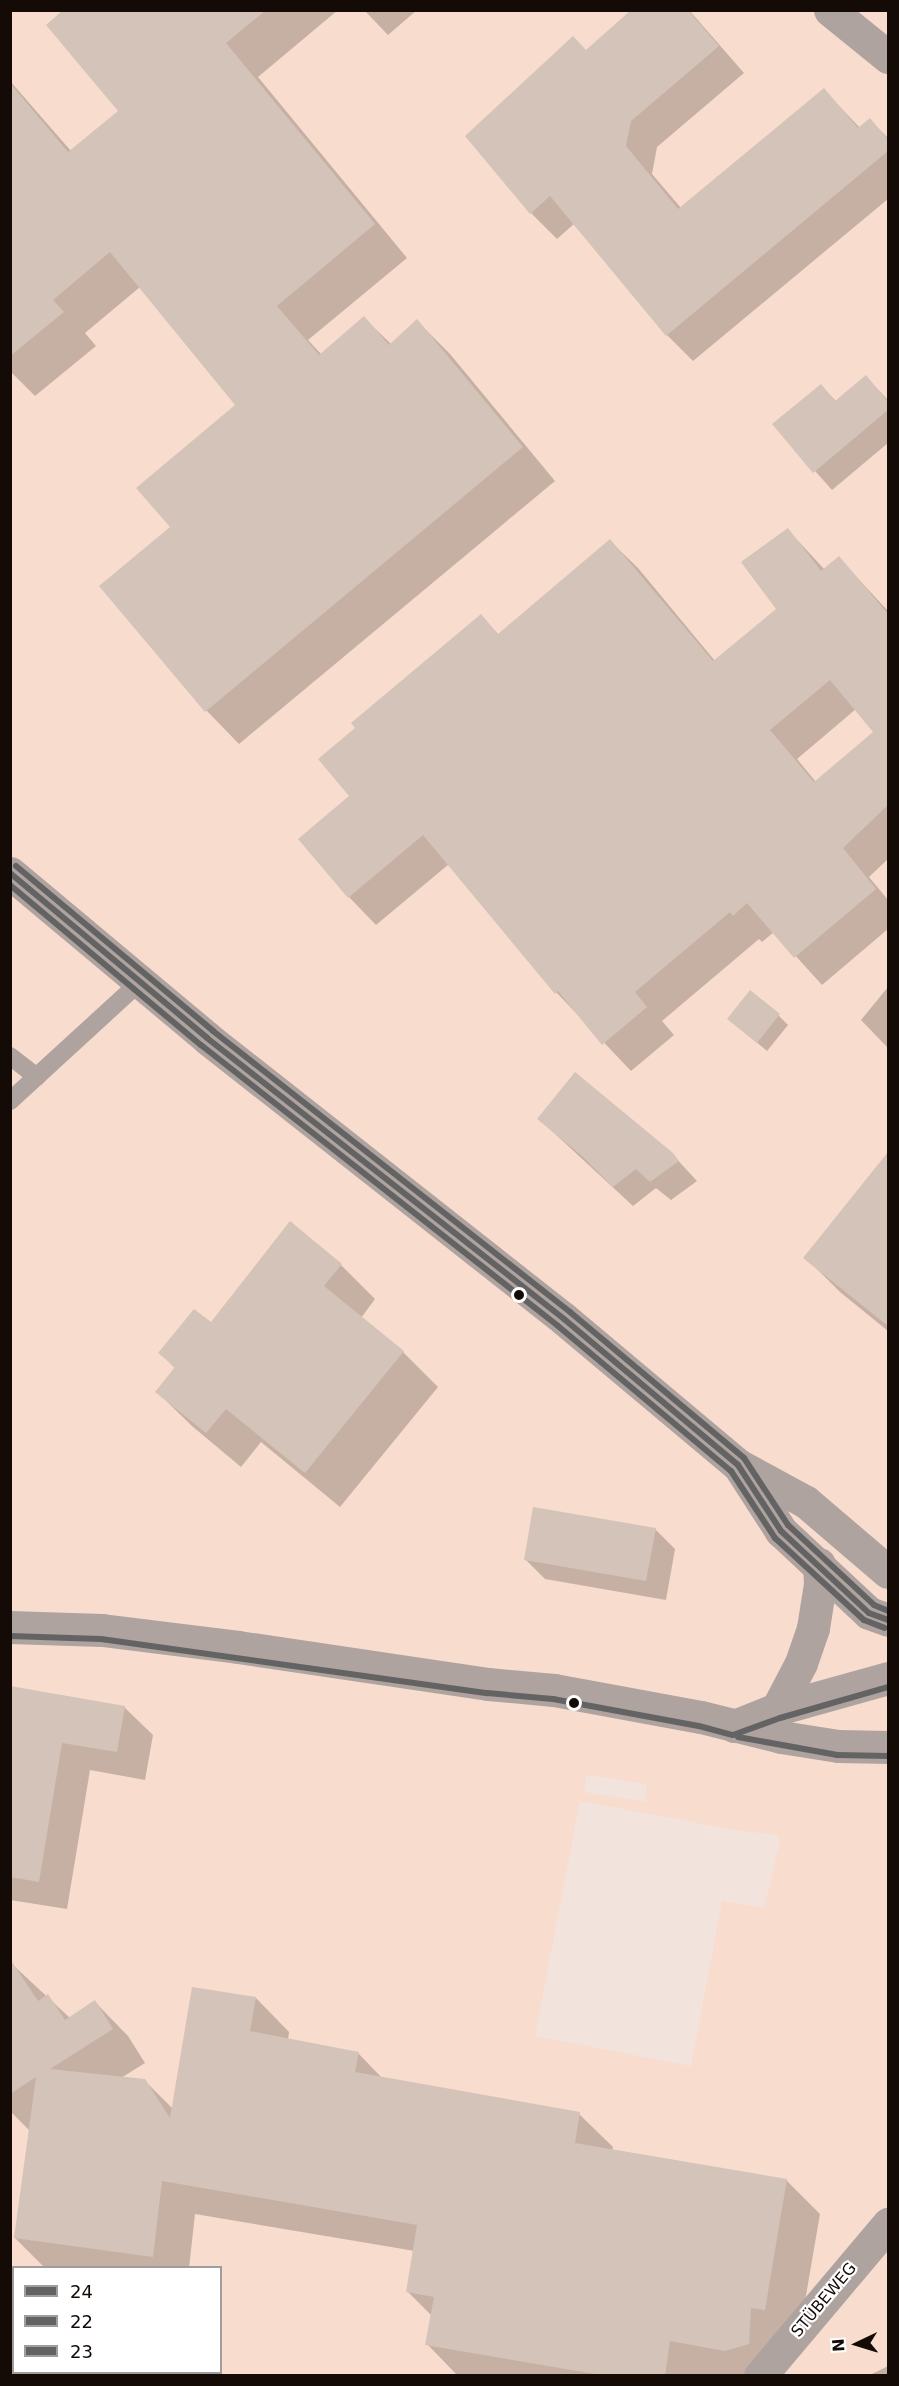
<!DOCTYPE html>
<html>
<head>
<meta charset="utf-8">
<style>
  body { margin:0 }
  #map { position:relative; width:899px; height:2386px; overflow:hidden; background:#f2e4dc; font-family:"DejaVu Sans",sans-serif }
  div>[style] { position:absolute }
  [style*='--x'] { left:calc(var(--x)*1px); top:calc(var(--y)*1px); width:calc(var(--w)*1px); rotate:calc(var(--a)*1deg) }
  .built>* { inset:0; background:#f8dccd }
  .shadow>* { inset:0; background:#0003 }
  .building>* { inset:0; background:#d4c3b9 }
  .service>* { height:18px; margin:-9px; padding:0 9px; transform-origin:9px; border-radius:9px; background:#afa3a0 }
  .minor>* { height:33px; margin:-16.5px; padding:0 16.5px; transform-origin:16.5px; border-radius:16.5px; background:#afa3a0 }
  .bus-1>* { height:6px; margin:-3px; padding:0 3px; transform-origin:3px; border-radius:3px; background:#646363 }
  .bus-2>* { height:6px; margin:-3px; padding:0 3px; transform-origin:3px; border-radius:3px; background:#646363 }
  .bus-3>* { height:6px; margin:-3px; padding:0 3px; transform-origin:3px; border-radius:3px; background:#646363 }
  .dots>* { width:16px; height:16px; translate:-50% -50%; box-sizing:border-box; border:3px solid #fff; border-radius:50% }
  span { translate:-50% -50%; white-space:nowrap; text-align:center; line-height:1.15; -webkit-text-stroke:4.5px #fff; paint-order:stroke }
  .street-label { font-size:16px; color:#150b06 }
  .frame { position:absolute; inset:0; border:12px solid #150b06; pointer-events:none }
  .legend { position:absolute; left:12px; top:2266px; width:210px; height:108px; box-sizing:border-box; background:#fff; border:2px solid #a19d9b; margin:0; padding:8px 10px; list-style:none; font-size:18px; color:#150b06 }
  .legend li { display:flex; align-items:center; gap:12px; height:30px }
  .legend b { width:30px; border:2px solid #a19d9b }
  .north { position:absolute; left:827px; top:2314px; width:60px; height:60px; -webkit-text-stroke:4px #fff; paint-order:stroke; rotate:266deg; font-size:16px; font-weight:700; line-height:24px; text-align:center; color:#150b06 }
  .north::after { content:''; display:block; margin:auto; width:21px; height:27px; background:#150b06; clip-path:polygon(50% 0,100% 100%,50% 72%,0 100%) }
</style>
</head>
<body>
<div id="map">
  <div class="built">
    <i style="clip-path:polygon(evenodd,11px 11px,888px 11px,888px 2375px,11px 2376px,11px 11px,586px 1775px,647px 1784px,645px 1802px,584px 1792px,586px 1775px,11px 11px,580px 1801px,735px 1830px,777px 1835px,780px 1840px,764px 1908px,722px 1901px,691px 2066px,535px 2036px,580px 1801px,11px 11px,14px 2268px,220px 2268px,220px 2372px,14px 2372px,14px 2268px)"></i>
  </div>
  <div class="shadow">
    <i style="clip-path:polygon(65px 10px,338px 10px,258px 77px,407px 258px,308px 340px,321px 354px,364px 318px,391px 344px,417px 321px,450px 354px,555px 481px,239px 744px,207px 711px,101px 587px,172px 527px,237px 405px,140px 287px,85px 333px,96px 346px,35px 396px,10px 371px,10px 81px,71px 151px,120px 111px)"></i>
    <i style="clip-path:polygon(364px 10px,417px 10px,388px 35px)"></i>
    <i style="clip-path:polygon(633px 10px,689px 10px,744px 73px,657px 147px,652px 174px,681px 208px,824px 90px,860px 128px,870px 120px,888px 138px,888px 199px,693px 361px,667px 335px,575px 223px,557px 239px,531px 213px,467px 136px,587px 52px)"></i>
    <i style="clip-path:polygon(866px 377px,888px 400px,888px 443px,832px 490px,774px 425px,821px 386px,836px 401px)"></i>
    <i style="clip-path:polygon(evenodd,788px 530px,825px 570px,839px 558px,888px 611px,888px 859px,869px 877px,888px 900px,888px 929px,822px 985px,774px 932px,762px 942px,759px 939px,662px 1021px,674px 1035px,631px 1071px,557px 993px,449px 864px,376px 925px,349px 897px,300px 839px,351px 796px,481px 616px,499px 635px,610px 541px,638px 568px,715px 661px,778px 609px,788px 530px,856px 709px,877px 730px,816px 782px,797px 759px,856px 709px)"></i>
    <i style="clip-path:polygon(888px 987px,888px 1048px,861px 1020px)"></i>
    <i style="clip-path:polygon(778px 1015px,788px 1025px,767px 1051px,729px 1019px)"></i>
    <i style="clip-path:polygon(539px 1119px,672px 1154px,697px 1181px,671px 1200px,656px 1188px,633px 1206px)"></i>
    <i style="clip-path:polygon(882px 1162px,888px 1168px,888px 1331px,840px 1292px,805px 1257px)"></i>
    <i style="clip-path:polygon(341px 1265px,375px 1299px,361px 1318px,403px 1352px,438px 1387px,340px 1507px,261px 1442px,241px 1467px,192px 1426px,157px 1392px,176px 1369px,160px 1353px,211px 1324px)"></i>
    <i style="clip-path:polygon(655px 1529px,675px 1549px,666px 1600px,545px 1579px,525px 1559px)"></i>
    <i style="clip-path:polygon(10px 1688px,124px 1707px,153px 1735px,145px 1780px,90px 1770px,67px 1909px,10px 1900px)"></i>
    <i style="clip-path:polygon(13px 1965px,70px 2018px,95px 2002px,128px 2036px,145px 2063px,121px 2078px,145px 2081px,173px 2109px,256px 1998px,289px 2032px,288px 2040px,358px 2053px,383px 2079px,579px 2114px,613px 2147px,612px 2151px,786px 2180px,820px 2214px,798px 2342px,784px 2340px,782px 2376px,458px 2376px,427px 2344px,432px 2316px,408px 2292px,415px 2251px,195px 2214px,189px 2268px,45px 2268px,15px 2238px,30px 2131px,10px 2111px,10px 1967px)"></i>
    <i style="clip-path:polygon(888px 2366px,888px 2376px,868px 2376px)"></i>
  </div>
  <div class="building">
    <i style="clip-path:polygon(63px 10px,266px 10px,226px 43px,375px 224px,277px 306px,319px 355px,364px 316px,389px 345px,417px 319px,523px 447px,205px 712px,99px 586px,170px 527px,136px 488px,235px 405px,110px 252px,53px 300px,64px 312px,10px 356px,10px 83px,68px 152px,118px 111px,46px 25px)"></i>
    <i style="clip-path:polygon(631px 10px,688px 10px,719px 46px,631px 121px,626px 146px,678px 209px,824px 88px,858px 128px,870px 118px,888px 140px,888px 151px,666px 336px,550px 196px,530px 214px,465px 136px,573px 36px,586px 50px)"></i>
    <i style="clip-path:polygon(866px 375px,888px 402px,888px 410px,813px 473px,772px 424px,821px 384px,835px 401px)"></i>
    <i style="clip-path:polygon(evenodd,788px 528px,821px 571px,839px 556px,888px 614px,888px 805px,843px 848px,876px 889px,794px 958px,747px 903px,733px 916px,730px 912px,635px 992px,647px 1007px,602px 1045px,558px 991px,555px 994px,423px 835px,348px 898px,298px 839px,349px 796px,318px 759px,355px 728px,351px 723px,481px 614px,498px 634px,610px 539px,713px 661px,776px 609px,741px 562px,788px 528px,830px 680px,873px 732px,814px 782px,770px 730px,830px 680px)"></i>
    <i style="clip-path:polygon(750px 990px,780px 1014px,757px 1043px,727px 1019px)"></i>
    <i style="clip-path:polygon(575px 1072px,673px 1153px,679px 1161px,650px 1182px,636px 1169px,613px 1187px,582px 1156px,537px 1119px)"></i>
    <i style="clip-path:polygon(888px 1152px,888px 1326px,803px 1258px)"></i>
    <i style="clip-path:polygon(290px 1221px,342px 1264px,324px 1286px,404px 1351px,305px 1473px,226px 1409px,206px 1433px,155px 1392px,175px 1367px,158px 1353px,194px 1309px,211px 1322px)"></i>
    <i style="clip-path:polygon(533px 1507px,656px 1528px,646px 1581px,524px 1560px)"></i>
    <i style="clip-path:polygon(10px 1686px,125px 1706px,117px 1752px,62px 1743px,39px 1882px,10px 1877px)"></i>
    <i style="clip-path:polygon(10px 1959px,38px 2001px,48px 1994px,65px 2020px,95px 2000px,113px 2029px,50px 2069px,145px 2079px,170px 2118px,192px 1987px,256px 1997px,250px 2031px,359px 2052px,355px 2072px,580px 2112px,575px 2143px,787px 2179px,765px 2310px,751px 2308px,749px 2344px,725px 2351px,670px 2341px,665px 2376px,607px 2376px,425px 2345px,434px 2297px,406px 2292px,417px 2225px,162px 2181px,153px 2257px,14px 2238px,36px 2077px,10px 2094px)"></i>
  </div>
  <div class="service">
    <i style="--x:10;--y:1056;--w:34;--a:38"></i>
    <i style="--x:10;--y:1101;--w:176;--a:-42.5"></i>
  </div>
  <div class="minor">
    <i style="--x:830;--y:10;--w:75;--a:39"></i>
    <i style="--x:10;--y:873;--w:257;--a:39.9"></i>
    <i style="--x:207;--y:1038;--w:454;--a:38.2"></i>
    <i style="--x:564;--y:1319;--w:227;--a:40"></i>
    <i style="--x:738;--y:1465;--w:77;--a:28.6"></i>
    <i style="--x:806;--y:1502;--w:108;--a:40.5"></i>
    <i style="--x:741;--y:1469;--w:74;--a:57.2"></i>
    <i style="--x:781;--y:1531;--w:120;--a:43"></i>
    <i style="--x:869;--y:1613;--w:20;--a:20"></i>
    <i style="--x:10;--y:1627;--w:92;--a:1.9"></i>
    <i style="--x:102;--y:1630;--w:137;--a:7.1"></i>
    <i style="--x:238;--y:1647;--w:253;--a:8.4"></i>
    <i style="--x:488;--y:1684;--w:66;--a:5.2"></i>
    <i style="--x:554;--y:1690;--w:149;--a:10.4"></i>
    <i style="--x:701;--y:1717;--w:82;--a:14"></i>
    <i style="--x:781;--y:1737;--w:58;--a:9"></i>
    <i style="--x:838;--y:1746;--w:50;--a:1.1"></i>
    <i style="--x:777;--y:1709;--w:52;--a:-62.4"></i>
    <i style="--x:801;--y:1663;--w:37;--a:-71"></i>
    <i style="--x:813;--y:1628;--w:45;--a:-81"></i>
    <i style="--x:820;--y:1584;--w:20;--a:-93"></i>
    <i style="--x:734;--y:1726;--w:46;--a:-21.6"></i>
    <i style="--x:777;--y:1709;--w:115;--a:-15.6"></i>
    <i style="--x:760;--y:2376;--w:199;--a:-49.9"></i>
  </div>
  <div class="bus-1">
    <i style="--x:10;--y:873;--w:257;--a:39.9"></i>
    <i style="--x:207;--y:1038;--w:454;--a:38.2"></i>
    <i style="--x:564;--y:1319;--w:227;--a:40"></i>
    <i style="--x:738;--y:1465;--w:79;--a:56.9"></i>
    <i style="--x:781;--y:1531;--w:120;--a:43"></i>
    <i style="--x:869;--y:1613;--w:20;--a:20"></i>
  </div>
  <div class="bus-2">
    <i style="--x:10;--y:885;--w:249;--a:40"></i>
    <i style="--x:201;--y:1045;--w:454;--a:38.2"></i>
    <i style="--x:558;--y:1326;--w:226;--a:40"></i>
    <i style="--x:731;--y:1471;--w:80;--a:56.7"></i>
    <i style="--x:775;--y:1538;--w:121;--a:42.7"></i>
    <i style="--x:864;--y:1620;--w:22;--a:21"></i>
    <i style="--x:10;--y:1636;--w:91;--a:1.9"></i>
    <i style="--x:101;--y:1639;--w:390;--a:8"></i>
    <i style="--x:487;--y:1693;--w:66;--a:5.2"></i>
    <i style="--x:553;--y:1699;--w:148;--a:10.5"></i>
    <i style="--x:699;--y:1726;--w:35;--a:15"></i>
    <i style="--x:733;--y:1735;--w:50;--a:-19.9"></i>
    <i style="--x:780;--y:1718;--w:112;--a:-16"></i>
    <i style="--x:738;--y:1737;--w:101;--a:10.3"></i>
    <i style="--x:837;--y:1755;--w:51;--a:1.1"></i>
  </div>
  <div class="bus-3">
    <i style="--x:16;--y:866;--w:257;--a:39.9"></i>
    <i style="--x:213;--y:1031;--w:454;--a:38.2"></i>
    <i style="--x:570;--y:1312;--w:227;--a:40"></i>
    <i style="--x:744;--y:1458;--w:80;--a:56.7"></i>
    <i style="--x:788;--y:1525;--w:117;--a:42.9"></i>
    <i style="--x:874;--y:1605;--w:15;--a:23"></i>
  </div>
  <div class="dots">
    <i style="left:519px;top:1295px;background:#150b06"></i>
    <i style="left:574px;top:1703px;background:#150b06"></i>
  </div>
  <div class="street-label">
    <span style="left:824px;top:2300px;rotate:-50deg">STÜBEWEG</span>
  </div>
  <div class="frame"></div>
  <ul class="legend">
  <li><b style="height:8px;background:#646363"></b>24</li>
  <li><b style="height:8px;background:#646363"></b>22</li>
  <li><b style="height:8px;background:#646363"></b>23</li>
  </ul>
  <div class="north">N</div>
</div>
</body>
</html>
